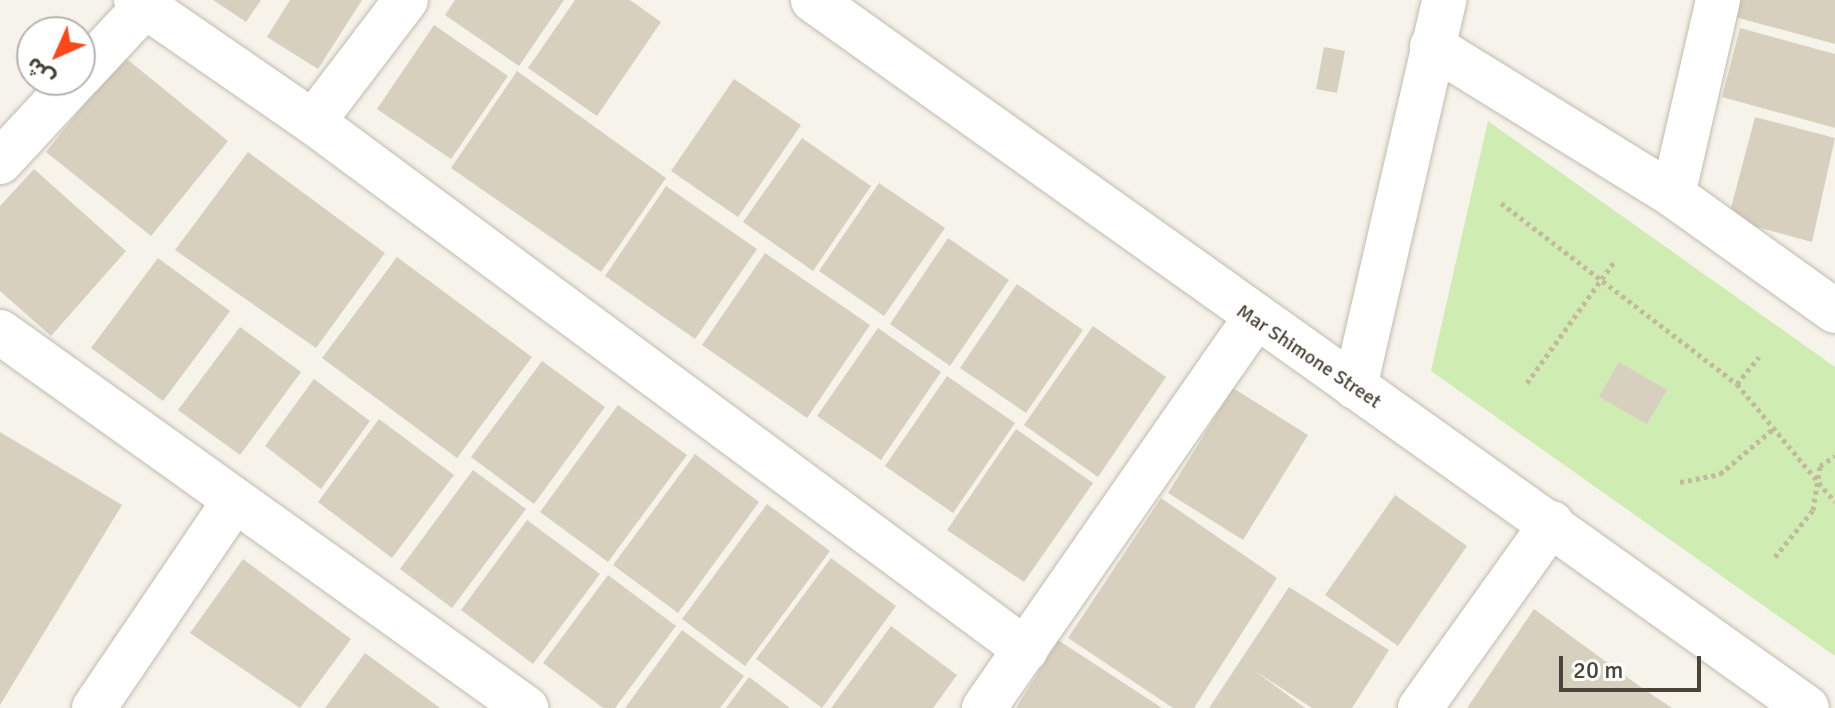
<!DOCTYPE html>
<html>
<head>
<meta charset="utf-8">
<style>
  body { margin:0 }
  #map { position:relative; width:1835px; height:708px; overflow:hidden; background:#f6f3eb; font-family:Signika,"Noto Sans Arabic",sans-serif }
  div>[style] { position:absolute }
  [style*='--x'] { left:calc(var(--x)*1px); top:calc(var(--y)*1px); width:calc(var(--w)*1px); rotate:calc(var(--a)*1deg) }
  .green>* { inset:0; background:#cfecb2 }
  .building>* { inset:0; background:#d8d0bf }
  .path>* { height:5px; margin-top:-2.5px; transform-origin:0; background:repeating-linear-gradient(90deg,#c5b99d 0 4px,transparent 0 8px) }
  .roads { filter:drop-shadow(0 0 2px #c2bcac) drop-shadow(0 0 2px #c2bcac) }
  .street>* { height:44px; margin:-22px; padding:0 22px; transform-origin:22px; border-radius:22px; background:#fff }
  span { translate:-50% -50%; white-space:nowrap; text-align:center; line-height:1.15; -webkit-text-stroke:6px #fff; paint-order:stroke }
  .street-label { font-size:20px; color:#4b4438 }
  .north { position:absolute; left:16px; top:16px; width:80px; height:80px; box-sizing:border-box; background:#fff; border:2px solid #b7b4af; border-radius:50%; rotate:225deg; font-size:22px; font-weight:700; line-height:32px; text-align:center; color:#4b4438 }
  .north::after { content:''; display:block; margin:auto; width:28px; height:36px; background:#ff4719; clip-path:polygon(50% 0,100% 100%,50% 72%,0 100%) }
  .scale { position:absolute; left:1559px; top:656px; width:142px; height:36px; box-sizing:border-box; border:4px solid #4b4438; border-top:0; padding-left:10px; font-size:24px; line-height:28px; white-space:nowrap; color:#4b4438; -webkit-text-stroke:6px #fff; paint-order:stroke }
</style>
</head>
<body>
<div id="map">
  <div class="green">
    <i style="clip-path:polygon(1488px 121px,1835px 367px,1835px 656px,1431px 371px)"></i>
  </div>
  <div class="building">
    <i style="clip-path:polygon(213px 0,261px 0,246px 22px)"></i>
    <i style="clip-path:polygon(290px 0,362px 0,318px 69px,267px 37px)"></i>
    <i style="clip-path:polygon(455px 0,564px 0,519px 66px,445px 15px)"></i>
    <i style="clip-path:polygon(575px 0,630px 0,661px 22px,597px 116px,528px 68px)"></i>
    <i style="clip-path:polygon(1727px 0,1835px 0,1835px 44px,1724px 14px)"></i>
    <i style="clip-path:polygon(434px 25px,508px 76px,451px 159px,377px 109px)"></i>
    <i style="clip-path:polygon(1740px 28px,1835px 54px,1835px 128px,1722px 97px)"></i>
    <i style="clip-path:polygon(1324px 47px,1345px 51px,1337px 93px,1316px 89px)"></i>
    <i style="clip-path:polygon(123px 56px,228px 141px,151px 236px,46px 152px)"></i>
    <i style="clip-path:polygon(517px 71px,666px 178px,601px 272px,451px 168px)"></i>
    <i style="clip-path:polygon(734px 79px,801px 125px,738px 217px,671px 171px)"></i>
    <i style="clip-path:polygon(1755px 117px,1835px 138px,1812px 242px,1728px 219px)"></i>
    <i style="clip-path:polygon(802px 138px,871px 186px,813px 271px,743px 222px)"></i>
    <i style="clip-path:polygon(248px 152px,385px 253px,316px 348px,175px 250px)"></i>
    <i style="clip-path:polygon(34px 169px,126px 251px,51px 336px,0 291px,0 206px)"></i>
    <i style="clip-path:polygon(879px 183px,945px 228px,884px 316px,819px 271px)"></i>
    <i style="clip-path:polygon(666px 186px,757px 249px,695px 339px,605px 276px)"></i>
    <i style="clip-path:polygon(948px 238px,1009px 280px,950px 366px,890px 324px)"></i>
    <i style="clip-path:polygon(765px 253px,870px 325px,807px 418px,702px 345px)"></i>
    <i style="clip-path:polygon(397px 257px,532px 357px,457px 458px,322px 358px)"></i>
    <i style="clip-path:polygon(158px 258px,230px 311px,163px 401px,91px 348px)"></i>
    <i style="clip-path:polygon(1017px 284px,1083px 330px,1026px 413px,960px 368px)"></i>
    <i style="clip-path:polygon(1093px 326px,1166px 377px,1098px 477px,1024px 425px)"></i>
    <i style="clip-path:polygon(240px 327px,301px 372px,240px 455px,178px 410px)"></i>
    <i style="clip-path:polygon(878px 328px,941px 372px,881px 460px,817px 416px)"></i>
    <i style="clip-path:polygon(542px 361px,605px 407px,534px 504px,471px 457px)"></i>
    <i style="clip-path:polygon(1619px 362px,1667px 390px,1647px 424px,1599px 397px)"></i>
    <i style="clip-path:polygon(947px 376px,1015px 423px,953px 513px,885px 466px)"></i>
    <i style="clip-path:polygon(314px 379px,370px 421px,321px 489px,265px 446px)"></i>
    <i style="clip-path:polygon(1233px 388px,1308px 435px,1243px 540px,1168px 493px)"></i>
    <i style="clip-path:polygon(618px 405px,687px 455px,608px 562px,540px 512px)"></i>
    <i style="clip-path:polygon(379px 419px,454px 475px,392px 558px,318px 502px)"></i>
    <i style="clip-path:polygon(1016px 429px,1093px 483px,1024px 582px,947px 530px)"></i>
    <i style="clip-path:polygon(0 432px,122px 505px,0 705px)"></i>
    <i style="clip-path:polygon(695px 454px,759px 502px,678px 613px,613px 565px)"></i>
    <i style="clip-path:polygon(473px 470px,526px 509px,452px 608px,400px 569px)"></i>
    <i style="clip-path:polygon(1395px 495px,1467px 546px,1398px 646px,1325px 595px)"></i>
    <i style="clip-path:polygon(1161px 498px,1277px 578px,1194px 708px,1173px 708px,1068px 638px)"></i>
    <i style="clip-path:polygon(767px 504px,830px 551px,745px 666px,682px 619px)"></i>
    <i style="clip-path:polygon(527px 520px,600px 574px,533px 664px,461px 610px)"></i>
    <i style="clip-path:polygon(831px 558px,896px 606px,822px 708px,756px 659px)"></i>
    <i style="clip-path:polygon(243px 559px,351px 639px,300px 708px,190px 633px)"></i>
    <i style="clip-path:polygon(608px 575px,676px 626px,615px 708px,603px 708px,543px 663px)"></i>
    <i style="clip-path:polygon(1289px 587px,1389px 650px,1352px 708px,1312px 708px,1255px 671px,1305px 708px,1209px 708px)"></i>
    <i style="clip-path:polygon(1534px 609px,1642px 688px,1672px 708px,1467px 708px)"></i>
    <i style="clip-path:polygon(891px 626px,957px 675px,933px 708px,831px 708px)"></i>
    <i style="clip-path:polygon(682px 630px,744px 676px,720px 708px,625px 708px)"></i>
    <i style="clip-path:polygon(1058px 640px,1162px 708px,1016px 708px)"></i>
    <i style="clip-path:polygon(365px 653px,440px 708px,325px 708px)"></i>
    <i style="clip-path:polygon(749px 677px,790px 708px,726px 708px)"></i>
  </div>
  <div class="path">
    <i style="--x:1501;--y:203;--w:297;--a:37.5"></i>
    <i style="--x:1737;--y:384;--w:153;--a:50.3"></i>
    <i style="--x:1527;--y:383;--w:149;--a:-54.3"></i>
    <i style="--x:1737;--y:384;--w:35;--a:-51"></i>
    <i style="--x:1680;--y:482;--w:41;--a:-11.3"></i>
    <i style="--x:1720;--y:474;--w:70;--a:-40.3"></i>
    <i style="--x:1775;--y:557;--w:60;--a:-51"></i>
    <i style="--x:1813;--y:510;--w:45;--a:-81"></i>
    <i style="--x:1820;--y:466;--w:18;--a:-34"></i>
  </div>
  <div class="roads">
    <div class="street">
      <i style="--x:136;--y:0;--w:215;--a:34.6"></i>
      <i style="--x:313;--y:122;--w:887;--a:36.52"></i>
      <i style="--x:813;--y:0;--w:1220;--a:35.46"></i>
      <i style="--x:1432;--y:46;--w:283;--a:31.7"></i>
      <i style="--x:1673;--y:195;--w:199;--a:35.6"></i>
      <i style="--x:80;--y:76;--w:96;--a:-47.1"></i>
      <i style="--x:313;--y:122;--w:153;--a:-52.7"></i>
      <i style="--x:0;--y:162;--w:112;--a:-47.2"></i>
      <i style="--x:1673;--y:195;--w:200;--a:-77"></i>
      <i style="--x:0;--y:332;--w:647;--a:35.56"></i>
      <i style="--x:1355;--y:387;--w:397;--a:-77"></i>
      <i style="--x:94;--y:708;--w:250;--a:-55.9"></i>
      <i style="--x:984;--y:708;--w:474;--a:-55.2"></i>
      <i style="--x:1420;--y:708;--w:227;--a:-54.5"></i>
    </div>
  </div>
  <div class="street-label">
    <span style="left:1309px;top:356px;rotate:34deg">Mar Shimone Street</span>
  </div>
  <div class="north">ش</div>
  <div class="scale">20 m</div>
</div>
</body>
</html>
